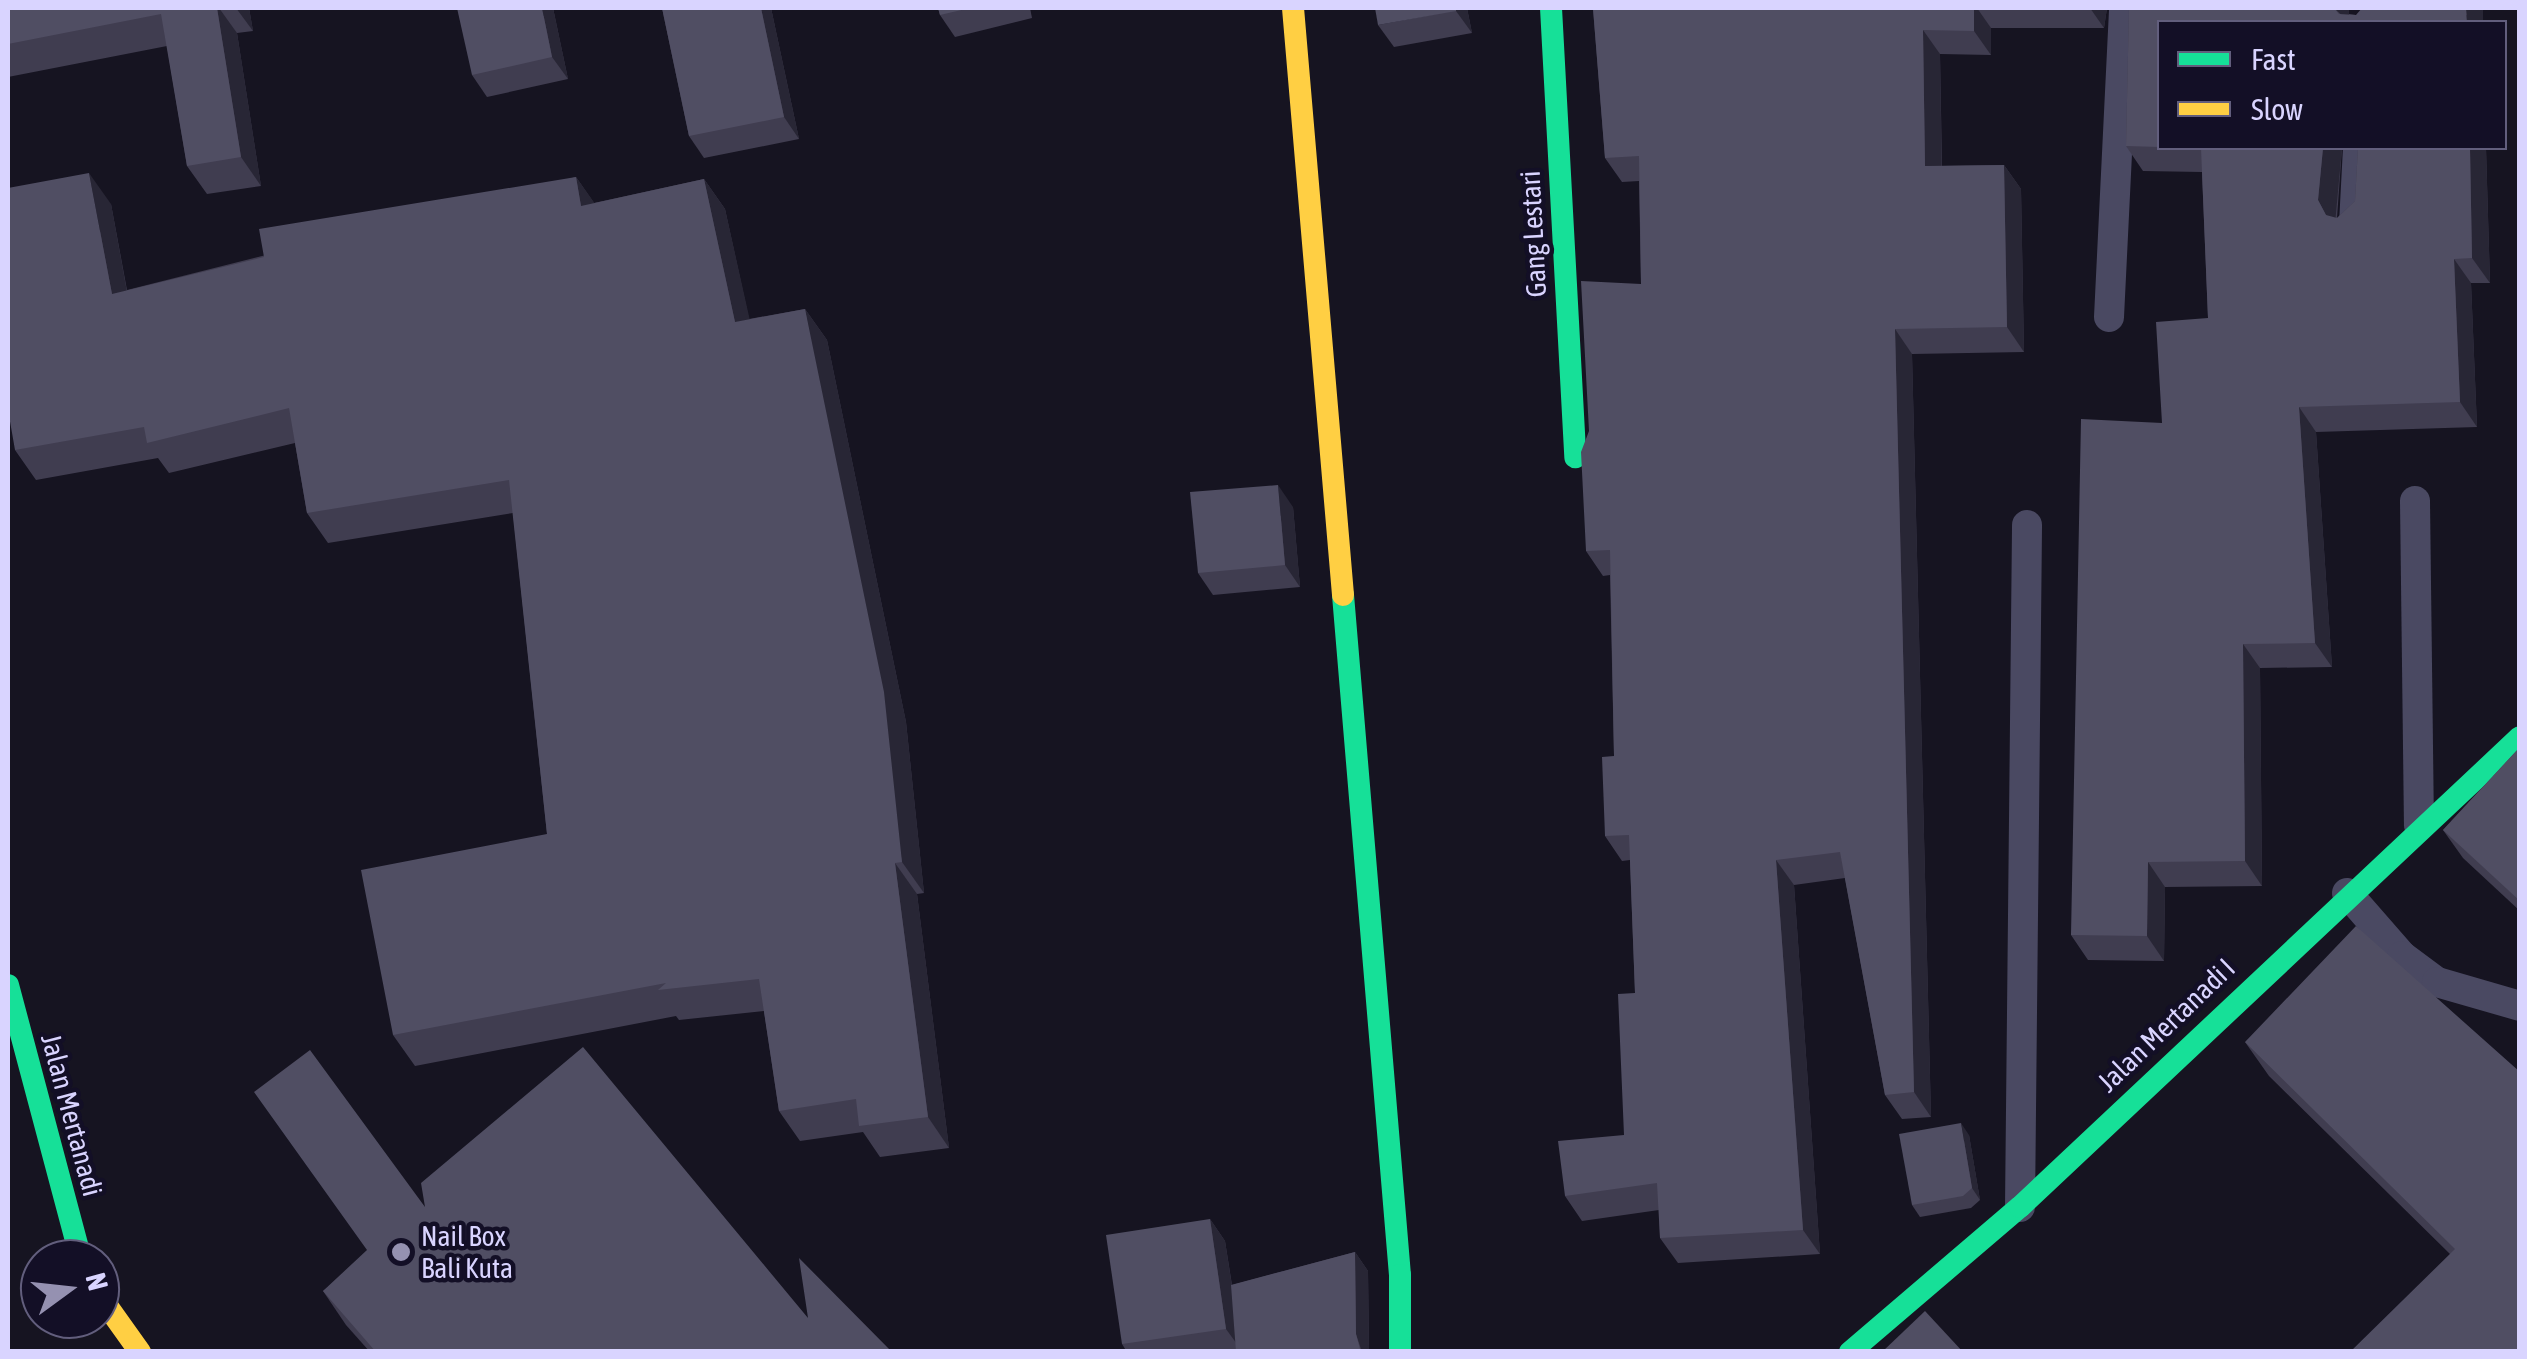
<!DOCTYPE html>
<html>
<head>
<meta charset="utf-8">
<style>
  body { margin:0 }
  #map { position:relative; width:2527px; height:1359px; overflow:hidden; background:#161421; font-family:"Asap Condensed",sans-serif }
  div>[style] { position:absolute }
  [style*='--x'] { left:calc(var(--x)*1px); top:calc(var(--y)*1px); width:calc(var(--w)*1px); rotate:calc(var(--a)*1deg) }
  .lane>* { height:30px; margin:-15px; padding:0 15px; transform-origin:15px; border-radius:15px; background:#4a4962 }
  .fast>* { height:22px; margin:-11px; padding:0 11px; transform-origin:11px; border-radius:11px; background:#16e098 }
  .slow>* { height:22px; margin:-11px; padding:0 11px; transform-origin:11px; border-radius:11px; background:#ffcf43 }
  .wall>* { inset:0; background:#403d50 }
  .shaded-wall>* { inset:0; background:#282635 }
  .building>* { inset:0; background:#504e63 }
  .dots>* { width:28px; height:28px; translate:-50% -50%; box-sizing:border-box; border:5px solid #130f26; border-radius:50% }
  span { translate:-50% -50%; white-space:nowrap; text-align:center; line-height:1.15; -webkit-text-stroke:9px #130f26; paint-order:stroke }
  .street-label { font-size:28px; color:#d9d4ff }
  .poi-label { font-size:28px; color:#d9d4ff }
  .left { translate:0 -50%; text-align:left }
  .frame { position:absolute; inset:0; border:10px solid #d9d4ff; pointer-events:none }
  .legend { position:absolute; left:2157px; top:20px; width:350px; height:130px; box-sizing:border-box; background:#130f26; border:2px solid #625e7d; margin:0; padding:12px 18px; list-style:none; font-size:30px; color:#d9d4ff }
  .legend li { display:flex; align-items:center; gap:20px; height:50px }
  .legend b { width:50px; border:2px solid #625e7d }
  .north { position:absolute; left:20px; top:1239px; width:100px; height:100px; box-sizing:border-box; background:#130f26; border:2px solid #625e7d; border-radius:50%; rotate:75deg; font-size:28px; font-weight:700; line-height:40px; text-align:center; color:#d9d4ff }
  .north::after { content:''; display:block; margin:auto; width:35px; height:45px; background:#9591b1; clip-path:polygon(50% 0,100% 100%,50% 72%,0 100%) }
</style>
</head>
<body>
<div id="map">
  <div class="lane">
    <i style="--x:2354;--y:224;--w:76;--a:-87"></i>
    <i style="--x:2109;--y:317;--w:309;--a:-87.2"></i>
    <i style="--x:2415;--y:501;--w:324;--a:89.3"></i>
    <i style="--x:2347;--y:893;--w:84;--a:48.9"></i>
    <i style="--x:2402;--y:956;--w:44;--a:36.6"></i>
    <i style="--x:2437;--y:982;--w:86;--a:16.1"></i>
    <i style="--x:2020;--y:1207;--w:682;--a:-89.41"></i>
  </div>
  <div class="fast">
    <i style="--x:1551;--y:8;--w:450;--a:86.9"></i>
    <i style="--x:1343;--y:595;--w:682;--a:85.21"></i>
    <i style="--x:1400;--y:1275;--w:77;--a:90"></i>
    <i style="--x:8;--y:985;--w:284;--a:75.1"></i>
    <i style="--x:1850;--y:1352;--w:223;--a:-40.5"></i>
    <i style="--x:2020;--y:1207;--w:686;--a:-43.23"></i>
  </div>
  <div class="slow">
    <i style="--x:1293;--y:8;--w:589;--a:85.13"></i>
    <i style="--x:100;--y:1296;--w:69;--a:54.5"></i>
  </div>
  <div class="wall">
    <i style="clip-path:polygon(8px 8px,249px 8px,253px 31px,237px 33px,261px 186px,207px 194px,187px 166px,167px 46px,8px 77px)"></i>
    <i style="clip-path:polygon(553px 8px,568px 79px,487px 97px,472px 75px)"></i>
    <i style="clip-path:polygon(662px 8px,771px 8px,799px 139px,704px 158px,689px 136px)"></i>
    <i style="clip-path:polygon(938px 8px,1030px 8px,1032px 18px,955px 37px,940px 15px)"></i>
    <i style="clip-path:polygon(1467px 8px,1472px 33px,1394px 47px,1378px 25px)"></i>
    <i style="clip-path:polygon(1587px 8px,2107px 8px,2104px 28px,1991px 28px,1991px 55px,1940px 54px,1942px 166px,2004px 165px,2021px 189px,2024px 352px,1912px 354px,1931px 1117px,1902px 1119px,1885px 1095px,1845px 878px,1794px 885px,1820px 1254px,1678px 1263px,1660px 1238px,1659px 1210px,1582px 1221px,1565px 1196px,1624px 1135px,1635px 993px,1630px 860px,1622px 861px,1605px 836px,1614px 756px,1610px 575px,1603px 576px,1586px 551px,1641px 284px,1639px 181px,1622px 182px,1605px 158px,1593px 9px,1588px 9px)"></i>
    <i style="clip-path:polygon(2129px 8px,2349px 8px,2349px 14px,2356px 15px,2483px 8px,2160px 148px,2342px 148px,2337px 218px,2355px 201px,2358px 148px,2486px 148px,2490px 283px,2471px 283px,2477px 427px,2316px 432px,2332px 667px,2260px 668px,2262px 886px,2165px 887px,2164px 961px,2088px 960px,2071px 935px,2162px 423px,2208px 318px,2202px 172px,2143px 171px,2126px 146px)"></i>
    <i style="clip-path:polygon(576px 177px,594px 203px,704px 179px,725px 209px,749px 319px,805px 309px,827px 340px,906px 722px,924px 893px,917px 894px,949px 1148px,880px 1157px,863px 1132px,800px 1141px,779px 1111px,764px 1011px,679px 1020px,676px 1016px,415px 1066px,393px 1035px,547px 834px,513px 513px,328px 543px,307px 513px,295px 443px,169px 473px,158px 458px,36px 480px,15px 450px,111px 204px,127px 290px)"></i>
    <i style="clip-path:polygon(1293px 507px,1300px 587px,1213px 595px,1198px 573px)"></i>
    <i style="clip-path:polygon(2520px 747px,2520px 911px,2463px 858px,2443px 830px)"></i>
    <i style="clip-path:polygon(2245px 1042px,2520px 1072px,2520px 1352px,2450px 1254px,2269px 1076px)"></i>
    <i style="clip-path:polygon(1969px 1135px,1980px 1200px,1971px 1208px,1920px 1217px,1912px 1205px)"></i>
    <i style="clip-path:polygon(425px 1207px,808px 1318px,892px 1352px,370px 1352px,346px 1325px,323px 1291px)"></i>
    <i style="clip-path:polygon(1210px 1219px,1225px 1241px,1232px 1285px,1355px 1252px,1368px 1271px,1369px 1352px,1127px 1352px,1122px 1344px)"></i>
  </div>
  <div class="shaded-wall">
    <i style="clip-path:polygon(217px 8px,219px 8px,237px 33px,261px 186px,241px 157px)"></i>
    <i style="clip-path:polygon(236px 8px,249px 8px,253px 31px)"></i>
    <i style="clip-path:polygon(542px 8px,553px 8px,568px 79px,552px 57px)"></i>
    <i style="clip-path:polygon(761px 8px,771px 8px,799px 139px,784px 117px)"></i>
    <i style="clip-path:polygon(1456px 8px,1467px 8px,1472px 33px,1456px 11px)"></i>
    <i style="clip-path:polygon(1974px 8px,1977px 8px,1991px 28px,1991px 55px,1974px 31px)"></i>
    <i style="clip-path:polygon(2090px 8px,2107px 8px,2104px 28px)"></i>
    <i style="clip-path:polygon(2334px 8px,2349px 8px,2349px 22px)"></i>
    <i style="clip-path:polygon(2466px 8px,2483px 8px,2483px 22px,2467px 22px)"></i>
    <i style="clip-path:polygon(1923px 30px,1940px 54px,1942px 191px,1925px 166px)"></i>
    <i style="clip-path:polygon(2323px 148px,2342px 148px,2335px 224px,2326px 215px,2318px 200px)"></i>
    <i style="clip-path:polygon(2470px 148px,2486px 148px,2490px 283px,2472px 258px)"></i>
    <i style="clip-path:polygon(2004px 165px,2021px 189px,2024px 352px,2007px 327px)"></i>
    <i style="clip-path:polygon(89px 173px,111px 204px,133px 325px,112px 294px)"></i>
    <i style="clip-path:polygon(576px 177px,598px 208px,581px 206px)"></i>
    <i style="clip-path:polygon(704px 179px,725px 209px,757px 352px,735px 322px)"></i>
    <i style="clip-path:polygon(2454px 259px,2471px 283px,2477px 427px,2460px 402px)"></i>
    <i style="clip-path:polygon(805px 309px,827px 340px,906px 722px,924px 893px,902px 862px)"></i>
    <i style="clip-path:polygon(1895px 329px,1912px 354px,1931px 1117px,1914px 1092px)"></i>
    <i style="clip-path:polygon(2299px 407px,2316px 432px,2332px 667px,2315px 643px)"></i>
    <i style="clip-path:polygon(1278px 485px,1293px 507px,1300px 587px,1285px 565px)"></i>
    <i style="clip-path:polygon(2243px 644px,2260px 668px,2262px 886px,2245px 861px)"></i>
    <i style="clip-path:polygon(1776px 860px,1794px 885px,1820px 1254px,1803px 1230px)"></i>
    <i style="clip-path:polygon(2148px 862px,2165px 887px,2164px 961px,2147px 936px)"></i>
    <i style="clip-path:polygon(895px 863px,917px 894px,949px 1148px,928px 1117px)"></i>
    <i style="clip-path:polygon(1961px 1123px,1969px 1135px,1980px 1200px,1972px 1188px)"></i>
    <i style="clip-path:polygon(1210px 1219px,1225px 1241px,1242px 1351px,1226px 1329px)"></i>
    <i style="clip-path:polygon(1355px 1252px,1368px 1271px,1369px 1352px,1362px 1352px,1356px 1334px)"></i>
  </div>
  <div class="building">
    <i style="clip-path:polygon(8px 8px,217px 8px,241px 157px,187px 166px,161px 14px,8px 44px)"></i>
    <i style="clip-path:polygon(457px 8px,542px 8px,552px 57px,472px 75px)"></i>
    <i style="clip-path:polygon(662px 8px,761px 8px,784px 117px,689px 136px)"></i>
    <i style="clip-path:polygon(938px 8px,970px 8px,940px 15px)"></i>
    <i style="clip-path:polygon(1375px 8px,1456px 8px,1456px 11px,1378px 25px)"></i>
    <i style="clip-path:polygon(1593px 8px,1974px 8px,1974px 31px,1923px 30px,1925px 166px,2004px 165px,2007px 327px,1895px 329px,1914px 1092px,1885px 1095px,1840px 852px,1776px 860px,1803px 1230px,1660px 1238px,1657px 1183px,1565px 1196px,1558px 1141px,1624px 1135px,1618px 994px,1635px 993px,1629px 835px,1605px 836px,1602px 757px,1614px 756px,1610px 550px,1586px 551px,1581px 452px,1589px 431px,1581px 281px,1641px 284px,1639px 156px,1605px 158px)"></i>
    <i style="clip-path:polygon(2129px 8px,2334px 8px,2339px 14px,2356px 15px,2362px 8px,2466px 8px,2467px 22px,2160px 22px,2160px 147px,2126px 146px)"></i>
    <i style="clip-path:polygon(2180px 148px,2323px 148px,2318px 200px,2326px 215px,2337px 218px,2355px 201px,2358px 148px,2470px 148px,2472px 258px,2454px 259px,2460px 402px,2299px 407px,2315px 643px,2243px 644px,2245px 861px,2148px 862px,2147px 936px,2071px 935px,2081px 419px,2162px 423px,2156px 322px,2208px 318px,2201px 148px)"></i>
    <i style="clip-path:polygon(89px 173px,112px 294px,264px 257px,259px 229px,576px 177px,581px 206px,704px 179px,735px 322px,805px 309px,884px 692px,902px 862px,895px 863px,928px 1117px,859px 1126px,856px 1099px,779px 1111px,759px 979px,658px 990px,666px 983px,393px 1035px,361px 870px,547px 834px,509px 480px,307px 513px,289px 408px,147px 443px,144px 427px,15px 450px,8px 410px,8px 188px)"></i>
    <i style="clip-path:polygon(1278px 485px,1285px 565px,1198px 573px,1190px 492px)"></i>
    <i style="clip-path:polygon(2520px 747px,2520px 901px,2443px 830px)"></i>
    <i style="clip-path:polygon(2356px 926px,2520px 1072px,2520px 1352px,2350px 1352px,2455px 1249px,2245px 1042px)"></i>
    <i style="clip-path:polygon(583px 1047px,808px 1318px,799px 1258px,892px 1352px,376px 1352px,323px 1291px,367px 1250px,254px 1092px,310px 1050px,425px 1207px,421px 1183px)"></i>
    <i style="clip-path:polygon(1961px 1123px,1972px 1188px,1963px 1196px,1912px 1205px,1899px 1134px)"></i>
    <i style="clip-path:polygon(1210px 1219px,1226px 1329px,1122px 1344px,1106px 1235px)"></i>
    <i style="clip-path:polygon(1355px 1252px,1356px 1334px,1360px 1349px,1363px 1352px,1236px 1352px,1231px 1285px)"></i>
    <i style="clip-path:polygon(1925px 1311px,1963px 1352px,1882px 1352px)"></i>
  </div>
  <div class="dots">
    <i style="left:401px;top:1252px;background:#9591b1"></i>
  </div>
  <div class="street-label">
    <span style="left:1533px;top:234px;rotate:-93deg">Gang Lestari</span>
    <span style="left:2166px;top:1025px;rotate:-44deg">Jalan Mertanadi I</span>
    <span style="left:72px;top:1115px;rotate:75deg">Jalan Mertanadi</span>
  </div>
  <div class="poi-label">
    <span class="left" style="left:421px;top:1252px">Nail Box<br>Bali Kuta</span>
  </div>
  <div class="frame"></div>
  <ul class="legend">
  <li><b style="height:12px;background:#16e098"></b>Fast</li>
  <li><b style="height:12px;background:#ffcf43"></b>Slow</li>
  </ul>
  <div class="north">N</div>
</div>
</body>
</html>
